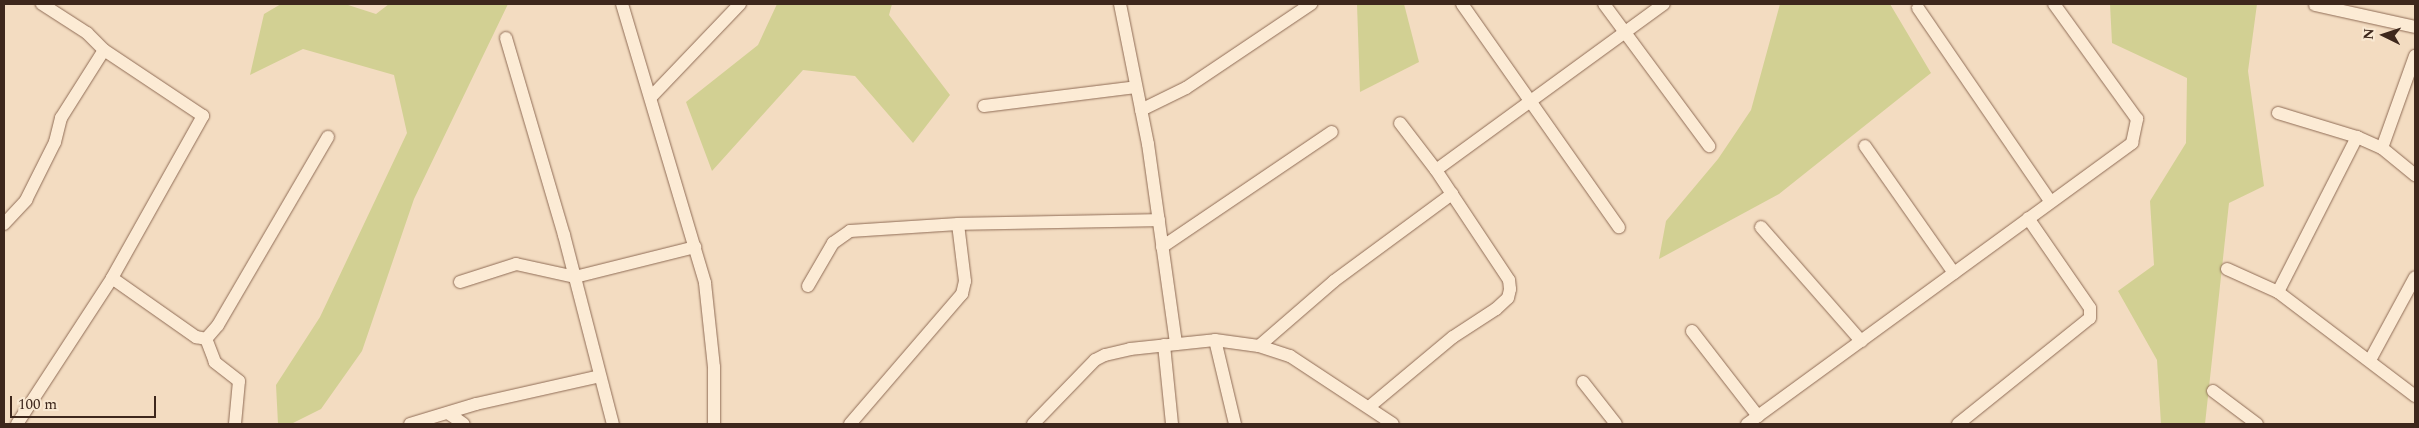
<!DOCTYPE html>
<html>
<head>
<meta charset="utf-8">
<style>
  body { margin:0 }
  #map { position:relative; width:2419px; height:428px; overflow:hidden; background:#f3dcc1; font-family:Spectral,serif }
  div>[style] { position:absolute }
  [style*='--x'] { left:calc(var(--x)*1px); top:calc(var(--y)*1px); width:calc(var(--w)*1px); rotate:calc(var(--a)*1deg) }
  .green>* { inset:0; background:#d2d093 }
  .roads { filter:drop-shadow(0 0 1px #8f6c56) drop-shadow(0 0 1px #8f6c56) }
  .minor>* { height:12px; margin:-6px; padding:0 6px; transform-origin:6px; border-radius:6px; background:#fcebd5 }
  span { translate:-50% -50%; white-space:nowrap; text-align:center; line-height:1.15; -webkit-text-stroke:4.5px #f9e8d1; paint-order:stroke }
  .frame { position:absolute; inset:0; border:5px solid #3d271c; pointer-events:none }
  .north { position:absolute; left:2359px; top:10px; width:50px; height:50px; -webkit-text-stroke:4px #f9e8d1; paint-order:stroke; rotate:274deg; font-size:14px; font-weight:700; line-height:20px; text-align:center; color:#3d271c }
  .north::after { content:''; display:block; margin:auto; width:18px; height:22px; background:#3d271c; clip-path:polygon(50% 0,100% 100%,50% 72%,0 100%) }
  .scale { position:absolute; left:10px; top:396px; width:146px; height:22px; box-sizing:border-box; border:2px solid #3d271c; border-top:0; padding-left:6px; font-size:15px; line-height:18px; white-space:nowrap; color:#3d271c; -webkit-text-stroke:4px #f9e8d1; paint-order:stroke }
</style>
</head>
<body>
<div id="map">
  <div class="green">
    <i style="clip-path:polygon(281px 4px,345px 4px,376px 14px,389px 4px,508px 4px,414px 199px,362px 351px,321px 409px,291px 424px,278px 424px,276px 385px,320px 317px,407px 133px,394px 75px,303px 49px,250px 75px,264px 14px)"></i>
    <i style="clip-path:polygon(777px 4px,892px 4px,889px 15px,950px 95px,913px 143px,855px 76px,803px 70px,712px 171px,686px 102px,758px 45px)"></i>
    <i style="clip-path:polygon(1357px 4px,1404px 4px,1419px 62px,1360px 92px)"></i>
    <i style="clip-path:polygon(1780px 4px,1890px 4px,1931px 73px,1779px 194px,1659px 259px,1666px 221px,1718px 159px,1751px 110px)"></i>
    <i style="clip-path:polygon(2110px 4px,2257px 4px,2248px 71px,2264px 186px,2229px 203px,2205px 424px,2161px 424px,2157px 360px,2118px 291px,2154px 265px,2150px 201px,2186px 143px,2187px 78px,2112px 43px)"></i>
  </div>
  <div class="roads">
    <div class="minor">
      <i style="--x:622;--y:4;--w:291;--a:73.4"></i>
      <i style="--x:705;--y:283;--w:84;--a:83.9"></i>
      <i style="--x:714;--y:367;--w:57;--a:90"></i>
      <i style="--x:1120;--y:4;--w:143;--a:78.7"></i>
      <i style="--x:1148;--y:144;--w:202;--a:82"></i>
      <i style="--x:1462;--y:4;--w:273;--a:54.9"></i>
      <i style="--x:1604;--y:4;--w:177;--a:53.5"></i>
      <i style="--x:2315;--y:5;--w:102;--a:12.4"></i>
      <i style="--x:1918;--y:8;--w:234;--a:55.6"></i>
      <i style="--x:506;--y:38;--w:205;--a:73.6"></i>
      <i style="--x:564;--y:235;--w:195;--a:75.5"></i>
      <i style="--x:651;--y:97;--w:129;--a:-46.3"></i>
      <i style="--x:984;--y:106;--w:153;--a:-7.1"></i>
      <i style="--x:1141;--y:110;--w:50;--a:-26.1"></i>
      <i style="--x:1186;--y:88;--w:151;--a:-33.9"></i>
      <i style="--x:2278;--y:113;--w:83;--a:16.9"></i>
      <i style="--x:2357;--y:137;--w:27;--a:24"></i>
      <i style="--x:2382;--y:148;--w:43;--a:39.3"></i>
      <i style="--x:1865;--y:146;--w:155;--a:55"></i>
      <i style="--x:2382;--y:148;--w:98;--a:-70.3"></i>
      <i style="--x:1436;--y:170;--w:282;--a:-36.1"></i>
      <i style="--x:4;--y:224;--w:33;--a:-47"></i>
      <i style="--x:26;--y:200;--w:65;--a:-63.4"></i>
      <i style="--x:55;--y:142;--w:25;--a:-76"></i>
      <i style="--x:61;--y:118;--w:80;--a:-57.7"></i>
      <i style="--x:1761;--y:227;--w:152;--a:48.7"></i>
      <i style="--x:1162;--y:247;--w:205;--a:-34.1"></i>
      <i style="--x:2227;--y:269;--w:56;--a:24.3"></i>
      <i style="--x:2278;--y:292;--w:172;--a:37.2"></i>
      <i style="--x:112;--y:278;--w:103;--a:35.1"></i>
      <i style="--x:196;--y:337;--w:10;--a:11"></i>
      <i style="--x:460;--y:282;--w:59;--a:-17.8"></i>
      <i style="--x:516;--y:264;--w:60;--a:12.4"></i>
      <i style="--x:575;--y:277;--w:124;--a:-14"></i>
      <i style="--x:808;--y:286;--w:50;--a:-59.8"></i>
      <i style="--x:833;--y:243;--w:21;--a:-35"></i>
      <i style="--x:850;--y:231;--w:108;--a:-3.7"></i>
      <i style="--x:958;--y:224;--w:201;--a:-1.1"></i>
      <i style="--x:2278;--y:292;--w:174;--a:-63"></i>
      <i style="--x:1692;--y:331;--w:108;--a:52.2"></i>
      <i style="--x:1215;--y:340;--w:86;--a:76.6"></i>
      <i style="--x:1164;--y:345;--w:79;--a:84.2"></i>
      <i style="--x:1259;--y:346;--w:99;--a:-40.9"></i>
      <i style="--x:1334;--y:281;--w:147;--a:-36.4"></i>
      <i style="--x:2370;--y:360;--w:94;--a:-61.5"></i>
      <i style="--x:1583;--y:382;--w:53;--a:51.8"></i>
      <i style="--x:2213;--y:391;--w:55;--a:36.9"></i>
      <i style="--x:1369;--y:407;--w:109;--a:-39.8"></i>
      <i style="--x:1453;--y:337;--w:51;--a:-33.1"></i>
      <i style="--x:1496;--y:309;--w:16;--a:-43"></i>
      <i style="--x:1508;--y:298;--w:9;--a:-77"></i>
      <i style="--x:1510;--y:289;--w:9;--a:-96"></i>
      <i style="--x:1509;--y:280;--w:132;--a:-123.6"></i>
      <i style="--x:1436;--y:170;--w:59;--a:-127.5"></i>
      <i style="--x:448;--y:413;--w:19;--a:35"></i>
      <i style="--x:17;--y:424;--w:174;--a:-56.9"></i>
      <i style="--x:112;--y:278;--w:186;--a:-60.7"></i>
      <i style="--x:203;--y:116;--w:119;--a:-146.3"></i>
      <i style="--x:104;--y:50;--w:24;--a:-135"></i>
      <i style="--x:87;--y:33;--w:54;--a:-147.2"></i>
      <i style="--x:235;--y:424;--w:43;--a:-84.7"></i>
      <i style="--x:239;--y:381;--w:31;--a:-142"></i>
      <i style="--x:215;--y:362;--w:25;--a:-111"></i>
      <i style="--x:206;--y:339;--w:18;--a:-49"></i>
      <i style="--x:218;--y:325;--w:218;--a:-59.7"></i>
      <i style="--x:410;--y:424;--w:69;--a:-16.9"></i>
      <i style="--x:476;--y:404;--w:127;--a:-12.7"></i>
      <i style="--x:850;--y:424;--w:172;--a:-49.3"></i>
      <i style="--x:962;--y:294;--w:13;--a:-77"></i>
      <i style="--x:965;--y:281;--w:57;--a:-97"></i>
      <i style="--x:1033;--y:424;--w:89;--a:-45.9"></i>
      <i style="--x:1095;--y:360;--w:11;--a:-27"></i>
      <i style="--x:1105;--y:355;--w:26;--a:-13"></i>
      <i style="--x:1130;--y:349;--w:85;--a:-6"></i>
      <i style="--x:1215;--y:340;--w:44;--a:7.8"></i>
      <i style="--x:1259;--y:346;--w:33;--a:18"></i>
      <i style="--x:1290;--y:356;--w:123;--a:33.4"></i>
      <i style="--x:1747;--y:424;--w:477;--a:-36.1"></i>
      <i style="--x:2132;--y:143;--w:25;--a:-78"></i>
      <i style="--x:2137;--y:119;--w:142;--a:-125.8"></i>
      <i style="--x:1958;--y:424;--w:169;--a:-38.8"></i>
      <i style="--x:2090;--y:318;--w:10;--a:-90"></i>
      <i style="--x:2090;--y:308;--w:109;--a:-124.6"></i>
    </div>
  </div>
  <div class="frame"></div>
  <div class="north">N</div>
  <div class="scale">100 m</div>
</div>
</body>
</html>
